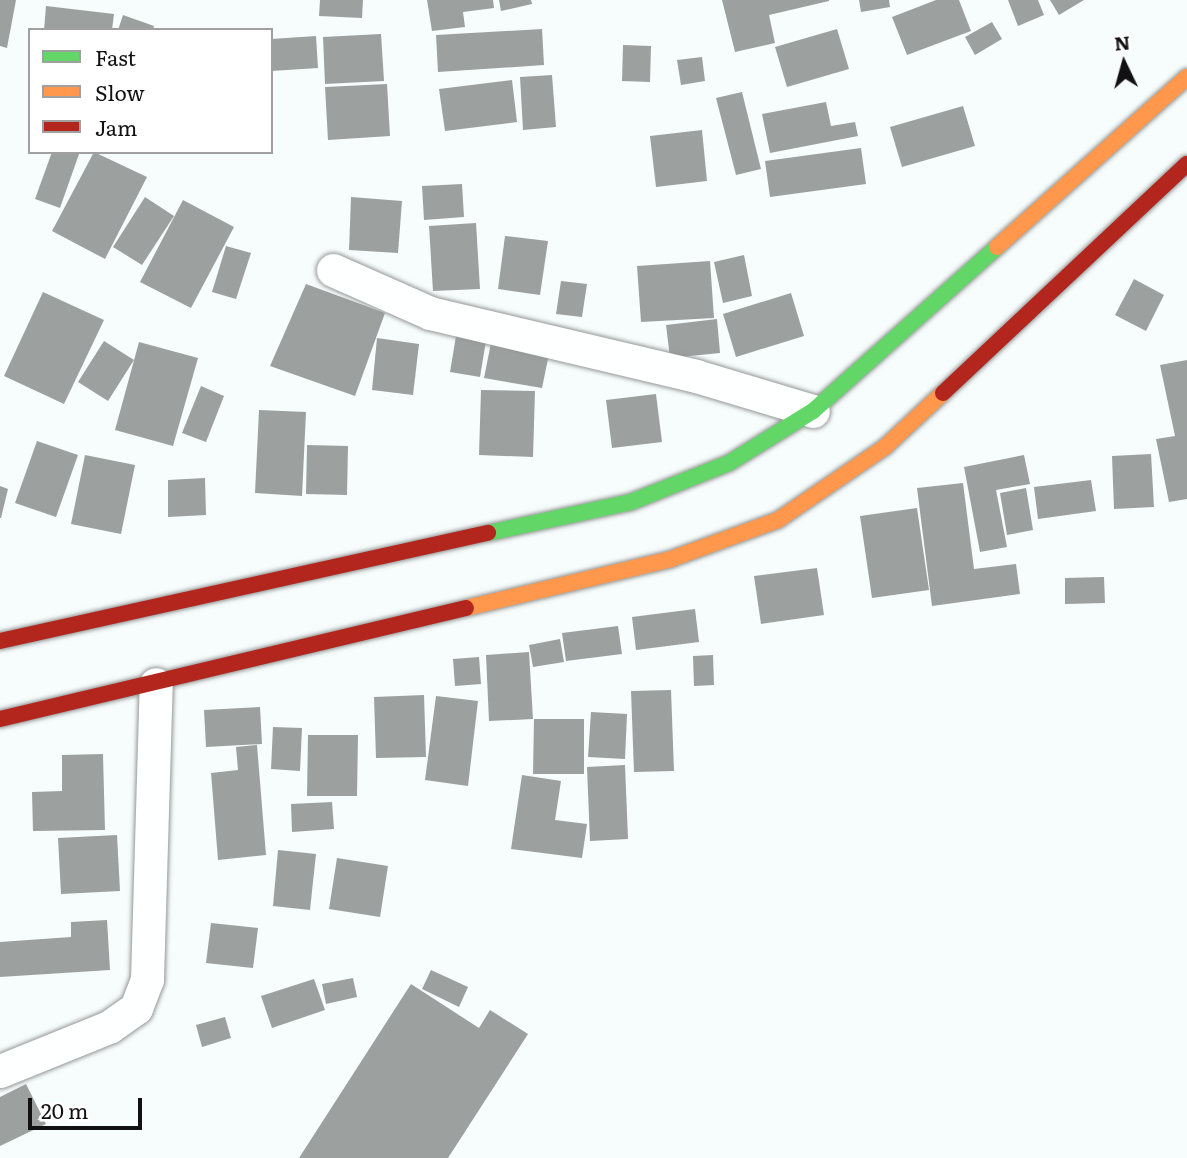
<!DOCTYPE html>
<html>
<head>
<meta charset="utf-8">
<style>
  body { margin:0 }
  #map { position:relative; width:1187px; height:1158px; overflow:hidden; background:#f7fdfc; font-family:Literata,serif }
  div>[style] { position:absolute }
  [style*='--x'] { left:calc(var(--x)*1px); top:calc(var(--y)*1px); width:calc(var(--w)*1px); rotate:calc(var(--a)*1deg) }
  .building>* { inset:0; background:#9ca19f }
  .roads { filter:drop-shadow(0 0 2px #959797) drop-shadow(0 0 2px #959797) }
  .street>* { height:33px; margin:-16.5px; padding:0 16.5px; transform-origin:16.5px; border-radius:16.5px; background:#feffff }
  .fast>* { height:16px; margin:-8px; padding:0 8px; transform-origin:8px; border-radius:8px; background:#63d668 }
  .slow>* { height:16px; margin:-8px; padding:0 8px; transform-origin:8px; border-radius:8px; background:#ff974d }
  .jam>* { height:16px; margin:-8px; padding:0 8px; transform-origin:8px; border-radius:8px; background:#b3261e }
  span { translate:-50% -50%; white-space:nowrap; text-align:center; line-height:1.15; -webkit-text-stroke:7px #fff; paint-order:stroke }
  .legend { position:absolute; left:28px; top:28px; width:245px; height:126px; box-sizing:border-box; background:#fff; border:2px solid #a0a0a0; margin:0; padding:9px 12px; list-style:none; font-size:21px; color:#111 }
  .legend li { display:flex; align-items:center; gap:14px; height:35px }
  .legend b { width:35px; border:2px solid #a0a0a0 }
  .north { position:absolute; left:1089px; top:28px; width:70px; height:70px; -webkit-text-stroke:5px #fff; paint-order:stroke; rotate:355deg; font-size:19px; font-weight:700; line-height:28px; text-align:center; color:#111 }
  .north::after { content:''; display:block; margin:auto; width:24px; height:32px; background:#111; clip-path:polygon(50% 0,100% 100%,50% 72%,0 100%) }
  .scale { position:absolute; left:28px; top:1098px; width:114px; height:32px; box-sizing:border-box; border:4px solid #111; border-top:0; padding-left:9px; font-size:21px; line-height:24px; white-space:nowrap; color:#111; -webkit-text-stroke:5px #fff; paint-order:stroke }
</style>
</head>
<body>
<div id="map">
  <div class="building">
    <i style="clip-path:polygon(0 0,16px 0,7px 48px,0 46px)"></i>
    <i style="clip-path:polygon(320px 0,363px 0,362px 18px,319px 16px)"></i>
    <i style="clip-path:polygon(427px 0,493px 0,494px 8px,463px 12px,465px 27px,432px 31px)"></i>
    <i style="clip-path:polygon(499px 0,531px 0,532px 4px,501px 11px)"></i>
    <i style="clip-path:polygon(722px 0,829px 0,829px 1px,769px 15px,775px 43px,735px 52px)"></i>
    <i style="clip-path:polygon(859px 0,889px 0,890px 7px,861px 12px)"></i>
    <i style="clip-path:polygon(936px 0,959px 0,971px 31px,907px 55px,892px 17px)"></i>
    <i style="clip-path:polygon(1008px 0,1038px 0,1044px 15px,1018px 26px)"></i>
    <i style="clip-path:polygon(1050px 0,1084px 0,1059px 15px)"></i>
    <i style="clip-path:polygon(46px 6px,114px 14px,112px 30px,44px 30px)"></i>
    <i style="clip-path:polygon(123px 15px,154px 26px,153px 30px,118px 30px)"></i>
    <i style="clip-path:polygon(992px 22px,1002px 39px,975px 55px,965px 37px)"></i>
    <i style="clip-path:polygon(542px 29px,544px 65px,438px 72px,436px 35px)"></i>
    <i style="clip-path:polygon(837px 29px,849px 69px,787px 87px,775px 47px)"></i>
    <i style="clip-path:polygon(381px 34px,384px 81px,325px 84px,323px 37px)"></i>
    <i style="clip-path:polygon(316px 36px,318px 68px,271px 71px,271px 39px)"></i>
    <i style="clip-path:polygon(623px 45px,651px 46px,650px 82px,622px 81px)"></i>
    <i style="clip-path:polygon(702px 57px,705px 81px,681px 85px,677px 60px)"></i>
    <i style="clip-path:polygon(552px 75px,556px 127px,523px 130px,520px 77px)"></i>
    <i style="clip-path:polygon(512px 80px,517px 122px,445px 131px,439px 89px)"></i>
    <i style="clip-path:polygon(387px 84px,390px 136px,328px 140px,325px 87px)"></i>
    <i style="clip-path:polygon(742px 92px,761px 169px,736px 175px,716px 98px)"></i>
    <i style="clip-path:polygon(826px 102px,831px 126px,855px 122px,858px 136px,770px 153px,762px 114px)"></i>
    <i style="clip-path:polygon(963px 106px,975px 146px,902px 167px,890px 127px)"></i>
    <i style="clip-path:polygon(702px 130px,707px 181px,656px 187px,650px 136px)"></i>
    <i style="clip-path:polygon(861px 148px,866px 184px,770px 197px,765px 161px)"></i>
    <i style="clip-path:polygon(52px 152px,79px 154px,60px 208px,35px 199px)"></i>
    <i style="clip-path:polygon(94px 152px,147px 177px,105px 259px,52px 231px)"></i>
    <i style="clip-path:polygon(462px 184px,464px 217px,424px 220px,422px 186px)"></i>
    <i style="clip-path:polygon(145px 197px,174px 216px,142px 265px,113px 247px)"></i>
    <i style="clip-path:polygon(351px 197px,402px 201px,398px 253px,349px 250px)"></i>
    <i style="clip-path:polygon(183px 200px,234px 227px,191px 308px,140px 282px)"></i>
    <i style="clip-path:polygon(476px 223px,480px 289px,433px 291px,429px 226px)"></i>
    <i style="clip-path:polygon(505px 236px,548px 241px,540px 295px,498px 289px)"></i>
    <i style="clip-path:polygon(226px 246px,251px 253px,236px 299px,212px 292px)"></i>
    <i style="clip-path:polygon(744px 255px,752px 296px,723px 303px,714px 262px)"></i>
    <i style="clip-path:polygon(710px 261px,714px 318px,641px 322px,637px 266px)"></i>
    <i style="clip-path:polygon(1134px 279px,1164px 295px,1146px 331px,1115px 315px)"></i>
    <i style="clip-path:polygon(561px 281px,587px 284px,582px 317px,556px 314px)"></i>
    <i style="clip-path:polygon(306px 284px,385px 313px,355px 396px,270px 366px)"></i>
    <i style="clip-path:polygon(43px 292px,104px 320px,64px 404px,4px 376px)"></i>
    <i style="clip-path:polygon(791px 293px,804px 336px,736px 357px,723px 314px)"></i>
    <i style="clip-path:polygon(717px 319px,720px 353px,670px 358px,666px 325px)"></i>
    <i style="clip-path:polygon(456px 336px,486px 341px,480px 377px,450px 372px)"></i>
    <i style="clip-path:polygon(377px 338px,419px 344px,413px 395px,372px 390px)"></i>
    <i style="clip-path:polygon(104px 341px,134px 360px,108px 401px,78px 382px)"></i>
    <i style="clip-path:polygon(139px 342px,198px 358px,173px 446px,115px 430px)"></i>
    <i style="clip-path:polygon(491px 343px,549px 354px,542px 388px,484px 378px)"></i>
    <i style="clip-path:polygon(1187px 360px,1187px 499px,1169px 502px,1156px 439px,1175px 436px,1160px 365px)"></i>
    <i style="clip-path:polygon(201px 386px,224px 396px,206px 442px,182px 433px)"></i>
    <i style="clip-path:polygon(481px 390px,535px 391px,533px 457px,479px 455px)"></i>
    <i style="clip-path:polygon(656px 394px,662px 442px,612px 448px,606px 400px)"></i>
    <i style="clip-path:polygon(259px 410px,306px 412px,302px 496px,255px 493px)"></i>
    <i style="clip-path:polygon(37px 441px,78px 455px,56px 517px,15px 503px)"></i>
    <i style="clip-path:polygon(307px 445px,348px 446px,347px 495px,306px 494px)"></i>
    <i style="clip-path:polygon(1151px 454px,1154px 507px,1114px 509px,1112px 456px)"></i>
    <i style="clip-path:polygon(85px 455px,135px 465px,121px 534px,71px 524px)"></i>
    <i style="clip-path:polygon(1024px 455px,1030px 484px,996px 490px,1007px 547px,980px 552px,964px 467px)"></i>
    <i style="clip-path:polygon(205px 478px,206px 515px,168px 517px,168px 480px)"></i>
    <i style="clip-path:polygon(1091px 480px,1096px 511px,1038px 519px,1034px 487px)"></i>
    <i style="clip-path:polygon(963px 483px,974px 569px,1016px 564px,1020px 594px,932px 606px,917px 488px)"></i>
    <i style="clip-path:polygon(0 486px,8px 489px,1px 518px,0 518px)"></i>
    <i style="clip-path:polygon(1026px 488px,1033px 530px,1007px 535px,1000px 493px)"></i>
    <i style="clip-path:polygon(917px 508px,929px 590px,872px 598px,860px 516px)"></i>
    <i style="clip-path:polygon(817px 568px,824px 615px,761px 624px,754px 576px)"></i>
    <i style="clip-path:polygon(1104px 577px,1105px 603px,1065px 604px,1065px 578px)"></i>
    <i style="clip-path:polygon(695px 609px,699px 642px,636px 650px,632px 617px)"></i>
    <i style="clip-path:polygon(618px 626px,622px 654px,566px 661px,562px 633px)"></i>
    <i style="clip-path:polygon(560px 639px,564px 662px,533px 667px,529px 645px)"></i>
    <i style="clip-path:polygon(529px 652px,533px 719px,489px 721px,486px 655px)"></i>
    <i style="clip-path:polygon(713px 655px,714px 685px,694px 686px,693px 656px)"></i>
    <i style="clip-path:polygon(479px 657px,481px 684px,455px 686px,453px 659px)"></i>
    <i style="clip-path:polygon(671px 690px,674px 771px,634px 772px,631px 691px)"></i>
    <i style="clip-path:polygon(424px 695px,426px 757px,376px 758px,374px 697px)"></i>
    <i style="clip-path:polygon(436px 696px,478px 701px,468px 786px,425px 780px)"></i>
    <i style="clip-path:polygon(260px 707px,262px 744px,206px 747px,204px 710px)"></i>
    <i style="clip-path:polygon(591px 712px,627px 714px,625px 759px,588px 757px)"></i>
    <i style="clip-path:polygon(534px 719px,584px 719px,584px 774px,533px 774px)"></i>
    <i style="clip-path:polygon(273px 727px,302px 728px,300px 771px,271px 769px)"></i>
    <i style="clip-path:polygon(308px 735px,358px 735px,357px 796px,307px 796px)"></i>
    <i style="clip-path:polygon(257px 745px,266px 855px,218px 860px,211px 773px,238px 770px,236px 747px)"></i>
    <i style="clip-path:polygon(103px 754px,105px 830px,33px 831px,32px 792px,62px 791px,62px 755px)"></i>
    <i style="clip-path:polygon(625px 765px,628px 839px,590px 841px,587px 767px)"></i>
    <i style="clip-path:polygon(522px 775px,561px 781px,555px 820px,587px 824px,582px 858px,511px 849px)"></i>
    <i style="clip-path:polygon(332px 802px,334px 829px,292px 832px,291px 804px)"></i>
    <i style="clip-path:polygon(117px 835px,120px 891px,61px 894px,58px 838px)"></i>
    <i style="clip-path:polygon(278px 850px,316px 854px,310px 910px,273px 906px)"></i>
    <i style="clip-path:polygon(337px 858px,388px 866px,380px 917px,329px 909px)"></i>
    <i style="clip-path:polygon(107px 920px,110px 970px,0 977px,0 942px,71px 937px,71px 922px)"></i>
    <i style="clip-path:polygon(211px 923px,258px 928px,253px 968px,206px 963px)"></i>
    <i style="clip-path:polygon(431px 970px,468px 987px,459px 1007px,422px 989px)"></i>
    <i style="clip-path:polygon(353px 978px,357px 997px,326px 1004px,322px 984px)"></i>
    <i style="clip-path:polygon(314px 979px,325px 1010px,272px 1028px,261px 996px)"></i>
    <i style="clip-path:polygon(411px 984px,479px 1028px,490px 1010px,528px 1034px,448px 1158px,299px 1158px)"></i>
    <i style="clip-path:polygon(225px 1017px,231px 1038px,202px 1047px,196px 1025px)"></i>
    <i style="clip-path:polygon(26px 1084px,46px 1124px,0 1146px,0 1097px)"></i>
  </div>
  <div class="roads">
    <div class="street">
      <i style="--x:333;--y:270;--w:106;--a:23.9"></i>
      <i style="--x:430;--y:313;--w:273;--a:13.3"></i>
      <i style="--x:696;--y:376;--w:122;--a:16.7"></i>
      <i style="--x:0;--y:1071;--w:118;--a:-22"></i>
      <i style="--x:109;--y:1027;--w:33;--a:-35"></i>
      <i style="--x:136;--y:1008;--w:31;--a:-69"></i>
      <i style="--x:147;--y:979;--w:295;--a:-88.3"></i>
    </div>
    <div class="fast">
      <i style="--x:488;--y:533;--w:146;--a:-12.2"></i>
      <i style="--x:631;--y:502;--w:105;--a:-21.7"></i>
      <i style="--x:729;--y:463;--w:99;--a:-31.8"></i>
      <i style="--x:813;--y:411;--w:246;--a:-41.7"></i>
    </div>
    <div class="slow">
      <i style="--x:997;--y:247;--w:255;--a:-41.8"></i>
      <i style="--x:466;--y:608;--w:211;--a:-13.4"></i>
      <i style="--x:671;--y:559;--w:114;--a:-20"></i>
      <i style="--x:778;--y:520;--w:130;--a:-34.3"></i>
      <i style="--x:885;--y:447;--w:79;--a:-43"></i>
    </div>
    <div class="jam">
      <i style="--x:943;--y:393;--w:335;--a:-43.2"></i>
      <i style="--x:0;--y:641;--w:500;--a:-12.5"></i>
      <i style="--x:0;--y:719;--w:479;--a:-13.4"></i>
    </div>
  </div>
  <ul class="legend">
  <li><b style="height:9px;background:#63d668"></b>Fast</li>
  <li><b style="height:9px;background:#ff974d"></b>Slow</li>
  <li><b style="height:9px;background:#b3261e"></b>Jam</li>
  </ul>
  <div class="north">N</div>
  <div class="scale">20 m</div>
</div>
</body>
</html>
